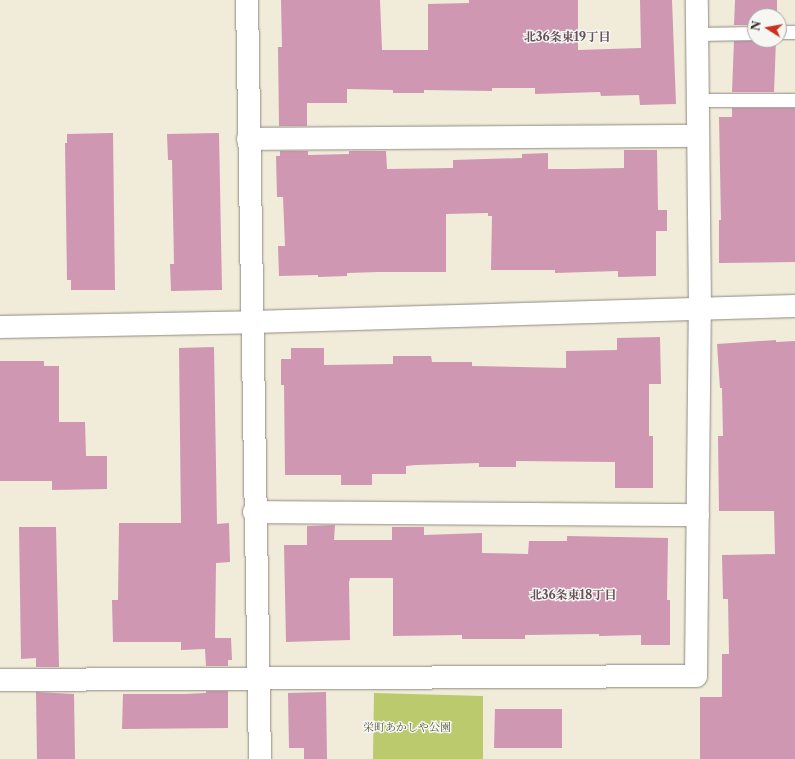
<!DOCTYPE html>
<html>
<head>
<meta charset="utf-8">
<style>
  body { margin:0 }
  #map { position:relative; width:795px; height:759px; overflow:hidden; background:#f1ebd9; font-family:"Libre Caslon Text","Noto Serif JP",serif }
  div>[style] { position:absolute }
  [style*='--x'] { left:calc(var(--x)*1px); top:calc(var(--y)*1px); width:calc(var(--w)*1px); rotate:calc(var(--a)*1deg) }
  .green>* { inset:0; background:#baca6d }
  .building>* { inset:0; background:#cf97b2 }
  .roads { filter:drop-shadow(0 0 1px #8e8b82) drop-shadow(0 0 1px #8e8b82) }
  .service>* { height:13px; margin:-6.5px; padding:0 6.5px; transform-origin:6.5px; border-radius:6.5px; background:#fff }
  .minor>* { height:22px; margin:-11px; padding:0 11px; transform-origin:11px; border-radius:11px; background:#fff }
  span { translate:-50% -50%; white-space:nowrap; text-align:center; line-height:1.15; -webkit-text-stroke:3px #f6f6f2; paint-order:stroke }
  .park-label { font-size:11px; color:#565b3f }
  .neighbourhood-label { font-size:12px; color:#64515a; font-weight:700 }
  .north { position:absolute; left:747px; top:8px; width:40px; height:40px; box-sizing:border-box; background:#f6f6f2; border:1px solid #a5a5a2; border-radius:50%; rotate:281deg; font-size:11px; font-weight:700; line-height:16px; text-align:center; color:#2b2b2b }
  .north::after { content:''; display:block; margin:auto; width:14px; height:18px; background:#c8321e; clip-path:polygon(50% 0,100% 100%,50% 72%,0 100%) }
</style>
</head>
<body>
<div id="map">
  <div class="green">
    <i style="clip-path:polygon(374px 693px,483px 696px,483px 759px,373px 759px)"></i>
  </div>
  <div class="building">
    <i style="clip-path:polygon(281px 0,380px 0,382px 50px,428px 50px,428px 4px,469px 3px,469px 0,578px 0,578px 50px,641px 48px,640px 0,672px 0,676px 104px,640px 105px,639px 95px,601px 96px,600px 92px,535px 94px,535px 88px,492px 88px,492px 91px,424px 90px,424px 93px,393px 93px,393px 90px,347px 89px,347px 103px,307px 103px,307px 126px,279px 126px,278px 47px,282px 47px)"></i>
    <i style="clip-path:polygon(735px 0,777px 0,777px 16px,755px 16px,755px 25px,734px 25px)"></i>
    <i style="clip-path:polygon(776px 40px,774px 92px,732px 92px,734px 41px)"></i>
    <i style="clip-path:polygon(732px 108px,795px 108px,795px 262px,719px 263px,719px 220px,721px 220px,719px 117px,732px 117px)"></i>
    <i style="clip-path:polygon(113px 133px,115px 290px,71px 290px,71px 280px,67px 280px,65px 143px,67px 143px,67px 134px)"></i>
    <i style="clip-path:polygon(219px 133px,222px 290px,171px 291px,170px 264px,174px 264px,172px 160px,168px 160px,167px 134px)"></i>
    <i style="clip-path:polygon(624px 150px,657px 150px,658px 210px,667px 210px,667px 231px,656px 231px,656px 276px,618px 277px,618px 271px,555px 273px,555px 270px,491px 270px,492px 216px,488px 216px,488px 213px,446px 214px,446px 272px,379px 272px,347px 273px,347px 276px,318px 277px,318px 275px,279px 276px,278px 246px,285px 246px,283px 197px,277px 197px,276px 156px,280px 156px,280px 151px,308px 151px,308px 155px,349px 154px,349px 151px,386px 151px,387px 169px,453px 168px,453px 160px,522px 158px,522px 154px,548px 153px,548px 169px,573px 169px,624px 168px)"></i>
    <i style="clip-path:polygon(660px 337px,661px 384px,649px 384px,649px 436px,653px 436px,653px 488px,615px 488px,615px 462px,516px 461px,516px 467px,479px 467px,479px 463px,416px 465px,406px 466px,406px 474px,372px 474px,372px 485px,341px 485px,341px 475px,285px 475px,284px 385px,281px 385px,281px 359px,291px 359px,291px 348px,324px 348px,324px 365px,393px 364px,393px 356px,431px 356px,432px 362px,472px 362px,472px 366px,566px 368px,566px 351px,617px 350px,617px 338px)"></i>
    <i style="clip-path:polygon(776px 340px,776px 342px,795px 341px,795px 759px,700px 759px,700px 697px,722px 697px,722px 654px,729px 654px,728px 599px,723px 599px,722px 555px,775px 554px,774px 511px,719px 511px,718px 436px,723px 436px,722px 388px,720px 388px,717px 344px)"></i>
    <i style="clip-path:polygon(214px 347px,217px 524px,229px 523px,230px 562px,216px 563px,215px 638px,231px 638px,232px 660px,228px 660px,228px 666px,206px 666px,205px 649px,181px 650px,181px 642px,113px 642px,112px 600px,118px 600px,119px 523px,181px 523px,179px 348px)"></i>
    <i style="clip-path:polygon(0 361px,44px 361px,44px 366px,59px 366px,59px 422px,85px 422px,86px 456px,107px 456px,107px 489px,52px 490px,52px 481px,0 481px)"></i>
    <i style="clip-path:polygon(335px 525px,334px 540px,392px 540px,392px 527px,424px 527px,424px 535px,482px 533px,482px 553px,528px 554px,529px 541px,567px 541px,567px 536px,668px 538px,667px 600px,670px 600px,670px 645px,641px 645px,641px 635px,599px 636px,599px 634px,525px 635px,525px 639px,462px 639px,462px 635px,393px 636px,393px 578px,350px 578px,349px 582px,350px 640px,286px 642px,284px 545px,307px 545px,307px 526px)"></i>
    <i style="clip-path:polygon(19px 527px,56px 527px,59px 667px,36px 667px,36px 658px,21px 659px)"></i>
    <i style="clip-path:polygon(206px 691px,228px 691px,228px 728px,122px 729px,123px 694px,186px 694px,206px 693px)"></i>
    <i style="clip-path:polygon(36px 692px,74px 694px,75px 759px,37px 759px)"></i>
    <i style="clip-path:polygon(326px 692px,327px 759px,304px 759px,304px 748px,289px 748px,288px 693px)"></i>
    <i style="clip-path:polygon(495px 709px,562px 709px,562px 748px,494px 748px)"></i>
  </div>
  <div class="roads">
    <div class="service">
      <i style="--x:779;--y:32;--w:16;--a:0"></i>
      <i style="--x:698;--y:34;--w:57;--a:-1"></i>
      <i style="--x:698;--y:100;--w:97;--a:0"></i>
    </div>
    <div class="minor">
      <i style="--x:247;--y:0;--w:759;--a:89.02"></i>
      <i style="--x:248;--y:139;--w:450;--a:-0.4"></i>
      <i style="--x:0;--y:327;--w:253;--a:-1.1"></i>
      <i style="--x:253;--y:322;--w:542;--a:-1.69"></i>
      <i style="--x:254;--y:512;--w:444;--a:0.4"></i>
      <i style="--x:0;--y:680;--w:696;--a:-0.33"></i>
      <i style="--x:696;--y:676;--w:367;--a:-89.4"></i>
      <i style="--x:700;--y:309;--w:309;--a:-90.6"></i>
    </div>
  </div>
  <div class="park-label">
    <span style="left:407px;top:727px">栄町あかしや公園</span>
  </div>
  <div class="neighbourhood-label">
    <span style="left:567px;top:37px">北36条東19丁目</span>
    <span style="left:573px;top:595px">北36条東18丁目</span>
  </div>
  <div class="north">N</div>
</div>
</body>
</html>
